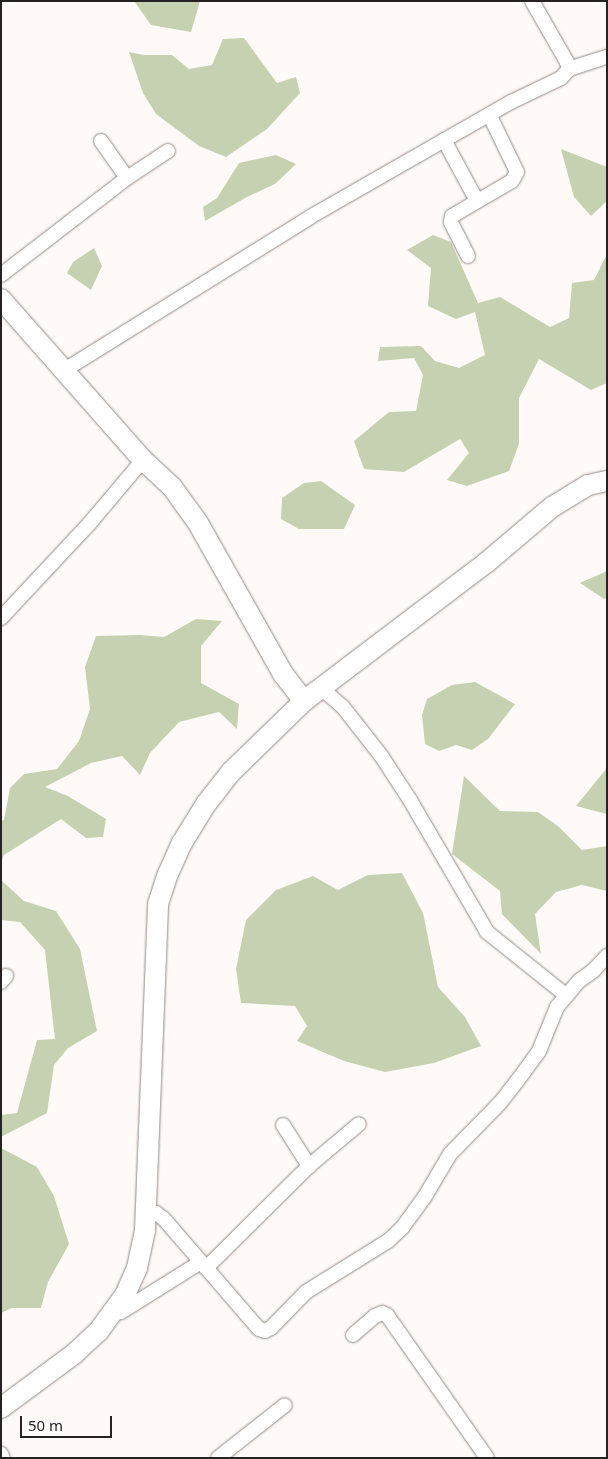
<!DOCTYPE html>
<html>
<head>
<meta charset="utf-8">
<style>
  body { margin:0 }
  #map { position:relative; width:608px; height:1459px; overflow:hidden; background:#fffaf7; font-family:"Noto Sans",sans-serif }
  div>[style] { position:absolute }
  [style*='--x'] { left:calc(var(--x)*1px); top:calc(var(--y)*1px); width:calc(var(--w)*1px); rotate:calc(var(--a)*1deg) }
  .forest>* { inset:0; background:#c5d1b0 }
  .roads { filter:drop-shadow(0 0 1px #918a85) drop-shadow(0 0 1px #918a85) }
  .street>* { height:14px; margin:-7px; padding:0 7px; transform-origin:7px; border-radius:7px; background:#fff }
  .secondary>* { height:20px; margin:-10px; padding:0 10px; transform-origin:10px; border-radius:10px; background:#fff }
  span { translate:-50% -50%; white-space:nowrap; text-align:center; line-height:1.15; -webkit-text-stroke:4px #fff; paint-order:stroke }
  .frame { position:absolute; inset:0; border:2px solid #252221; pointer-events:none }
  .scale { position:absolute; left:20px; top:1416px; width:92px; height:22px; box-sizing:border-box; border:2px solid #252221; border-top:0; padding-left:6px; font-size:15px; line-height:18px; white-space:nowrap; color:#252221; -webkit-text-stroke:4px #fff; paint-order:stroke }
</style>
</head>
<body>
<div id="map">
  <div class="forest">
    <i style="clip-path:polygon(134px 1px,200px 1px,191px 32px,151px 25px)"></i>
    <i style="clip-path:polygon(244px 38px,277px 83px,296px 77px,300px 93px,267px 129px,226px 157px,199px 146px,156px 114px,143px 93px,129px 52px,144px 55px,172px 55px,189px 69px,212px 65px,223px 39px)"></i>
    <i style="clip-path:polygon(561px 149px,607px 167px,607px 201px,591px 216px,574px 197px)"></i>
    <i style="clip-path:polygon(276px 155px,296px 164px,275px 184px,247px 197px,205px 221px,203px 207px,217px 198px,239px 163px)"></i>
    <i style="clip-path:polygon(433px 235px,451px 242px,478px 303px,500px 297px,550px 327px,569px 318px,572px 283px,594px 280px,607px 254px,607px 383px,591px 390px,539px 359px,519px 398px,519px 444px,509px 471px,467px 486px,447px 480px,469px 453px,460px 439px,404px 472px,364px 469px,354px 441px,389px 412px,416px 411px,423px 375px,414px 358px,378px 361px,380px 347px,421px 346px,435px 361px,459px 368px,485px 355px,475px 312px,456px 319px,428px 306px,431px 268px,407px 250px)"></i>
    <i style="clip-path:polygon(94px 248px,102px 266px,91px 290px,67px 273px,73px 262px)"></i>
    <i style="clip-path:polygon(321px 481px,355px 505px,344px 529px,299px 529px,281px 519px,282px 498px,304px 483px)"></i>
    <i style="clip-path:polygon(607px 571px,607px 598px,604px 599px,580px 583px)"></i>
    <i style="clip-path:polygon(196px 619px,222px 621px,201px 646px,201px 683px,239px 704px,237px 729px,219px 712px,179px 722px,150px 753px,140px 775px,122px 756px,91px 763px,45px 787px,68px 796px,106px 819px,103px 837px,86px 838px,61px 819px,4px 855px,1px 863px,1px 821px,4px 820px,10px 788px,24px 774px,57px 769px,79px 741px,90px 709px,85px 667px,96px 636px,140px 635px,164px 637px)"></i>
    <i style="clip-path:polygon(475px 682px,515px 704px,488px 739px,472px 750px,456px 745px,439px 751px,425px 744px,422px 715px,427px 699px,452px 685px)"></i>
    <i style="clip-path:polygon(607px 768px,607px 814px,576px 806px)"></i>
    <i style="clip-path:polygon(464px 776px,500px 811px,538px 812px,558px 826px,582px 850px,607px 846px,607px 891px,582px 885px,556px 892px,535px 914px,541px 954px,502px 914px,500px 891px,452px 854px)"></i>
    <i style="clip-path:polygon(402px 873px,423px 913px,438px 987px,465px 1017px,481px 1046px,434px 1063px,385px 1072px,344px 1061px,297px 1041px,307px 1026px,295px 1006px,241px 1003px,236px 969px,246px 920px,276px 890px,313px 876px,338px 890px,368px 875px)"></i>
    <i style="clip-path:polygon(1px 880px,24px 901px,56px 911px,80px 949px,97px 1031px,68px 1048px,54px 1065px,47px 1113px,1px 1137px,1px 1115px,17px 1113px,37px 1040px,55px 1039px,45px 950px,20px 922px,1px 920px)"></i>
    <i style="clip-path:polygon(1px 1148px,37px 1167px,54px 1196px,69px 1244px,48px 1282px,41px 1308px,12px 1308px,1px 1313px)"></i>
  </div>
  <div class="roads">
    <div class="street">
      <i style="--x:532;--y:1;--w:70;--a:60.2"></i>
      <i style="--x:567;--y:62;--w:7;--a:74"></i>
      <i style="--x:444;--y:140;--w:69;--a:61.6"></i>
      <i style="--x:101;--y:141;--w:45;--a:54.9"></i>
      <i style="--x:468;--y:256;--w:38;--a:-117"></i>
      <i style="--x:451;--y:222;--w:6;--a:-81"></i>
      <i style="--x:452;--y:216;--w:69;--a:-30.3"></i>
      <i style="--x:512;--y:181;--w:10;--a:-61"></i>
      <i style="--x:517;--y:172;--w:64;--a:-115.8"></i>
      <i style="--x:1;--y:275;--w:159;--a:-37.6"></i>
      <i style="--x:127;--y:178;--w:49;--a:-33.4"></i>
      <i style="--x:63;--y:371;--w:291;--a:-31.9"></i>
      <i style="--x:310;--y:217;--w:232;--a:-29.8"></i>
      <i style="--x:511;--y:102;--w:55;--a:-25.6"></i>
      <i style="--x:561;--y:78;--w:12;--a:-48"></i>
      <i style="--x:569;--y:69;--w:40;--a:-18"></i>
      <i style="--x:1;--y:618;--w:129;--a:-46.9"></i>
      <i style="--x:89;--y:524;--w:84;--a:-49.8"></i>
      <i style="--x:321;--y:688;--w:29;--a:41"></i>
      <i style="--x:343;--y:707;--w:63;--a:52"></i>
      <i style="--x:382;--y:757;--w:51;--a:56.9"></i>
      <i style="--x:410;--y:800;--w:153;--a:59.7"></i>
      <i style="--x:487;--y:932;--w:102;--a:38.7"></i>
      <i style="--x:1;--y:982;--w:8;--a:-50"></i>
      <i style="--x:283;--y:1125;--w:49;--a:57.6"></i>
      <i style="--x:146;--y:1213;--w:10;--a:0"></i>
      <i style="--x:156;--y:1213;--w:10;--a:37"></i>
      <i style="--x:164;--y:1219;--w:145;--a:49.2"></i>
      <i style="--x:259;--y:1329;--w:6;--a:18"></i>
      <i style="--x:265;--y:1331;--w:7;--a:-27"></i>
      <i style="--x:271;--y:1328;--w:50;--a:-45.8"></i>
      <i style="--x:306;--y:1292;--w:97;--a:-31.9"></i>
      <i style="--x:388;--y:1241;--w:19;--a:-43"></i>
      <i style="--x:402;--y:1228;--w:37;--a:-54"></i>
      <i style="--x:424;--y:1198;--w:51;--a:-59.4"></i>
      <i style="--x:450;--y:1154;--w:71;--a:-45.6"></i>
      <i style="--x:500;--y:1103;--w:29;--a:-52"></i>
      <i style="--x:518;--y:1080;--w:36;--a:-54"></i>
      <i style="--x:539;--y:1051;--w:48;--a:-67.8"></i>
      <i style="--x:557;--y:1007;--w:34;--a:-50"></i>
      <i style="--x:579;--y:981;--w:17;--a:-36"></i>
      <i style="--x:593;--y:971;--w:21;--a:-47"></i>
      <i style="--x:206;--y:1268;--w:145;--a:-44.7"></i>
      <i style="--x:309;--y:1166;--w:65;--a:-40"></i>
      <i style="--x:113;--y:1313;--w:8;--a:-7"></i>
      <i style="--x:121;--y:1312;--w:94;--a:-32"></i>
      <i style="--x:353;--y:1335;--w:29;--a:-41"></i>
      <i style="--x:375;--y:1316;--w:8;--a:-23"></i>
      <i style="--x:382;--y:1313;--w:5;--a:22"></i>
      <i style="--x:387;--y:1315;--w:174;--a:55"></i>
      <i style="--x:1;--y:1454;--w:4;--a:63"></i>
      <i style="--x:218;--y:1458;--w:85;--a:-38.3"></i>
    </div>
    <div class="secondary">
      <i style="--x:1;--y:299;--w:215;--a:48.6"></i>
      <i style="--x:143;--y:460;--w:40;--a:43"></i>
      <i style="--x:172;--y:487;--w:44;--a:54.2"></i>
      <i style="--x:198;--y:523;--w:173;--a:60.6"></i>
      <i style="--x:283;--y:674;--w:34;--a:52"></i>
      <i style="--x:1;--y:1408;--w:91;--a:-36.5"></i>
      <i style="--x:74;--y:1354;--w:33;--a:-43"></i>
      <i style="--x:98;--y:1332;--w:46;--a:-53.9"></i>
      <i style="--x:125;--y:1295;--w:30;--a:-66"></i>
      <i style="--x:137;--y:1268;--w:39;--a:-78"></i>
      <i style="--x:145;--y:1230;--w:326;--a:-87.7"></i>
      <i style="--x:158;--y:904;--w:32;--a:-72"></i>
      <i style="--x:168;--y:874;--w:34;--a:-66"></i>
      <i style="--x:182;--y:843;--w:46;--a:-58.4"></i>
      <i style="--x:206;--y:804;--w:41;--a:-52"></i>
      <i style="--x:231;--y:772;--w:102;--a:-44.2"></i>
      <i style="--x:304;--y:701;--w:228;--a:-37.2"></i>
      <i style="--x:486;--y:563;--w:87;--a:-40.3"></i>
      <i style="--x:552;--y:507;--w:42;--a:-31.4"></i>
      <i style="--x:588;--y:485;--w:19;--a:-12"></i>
    </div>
  </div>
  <div class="frame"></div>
  <div class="scale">50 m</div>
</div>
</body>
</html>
